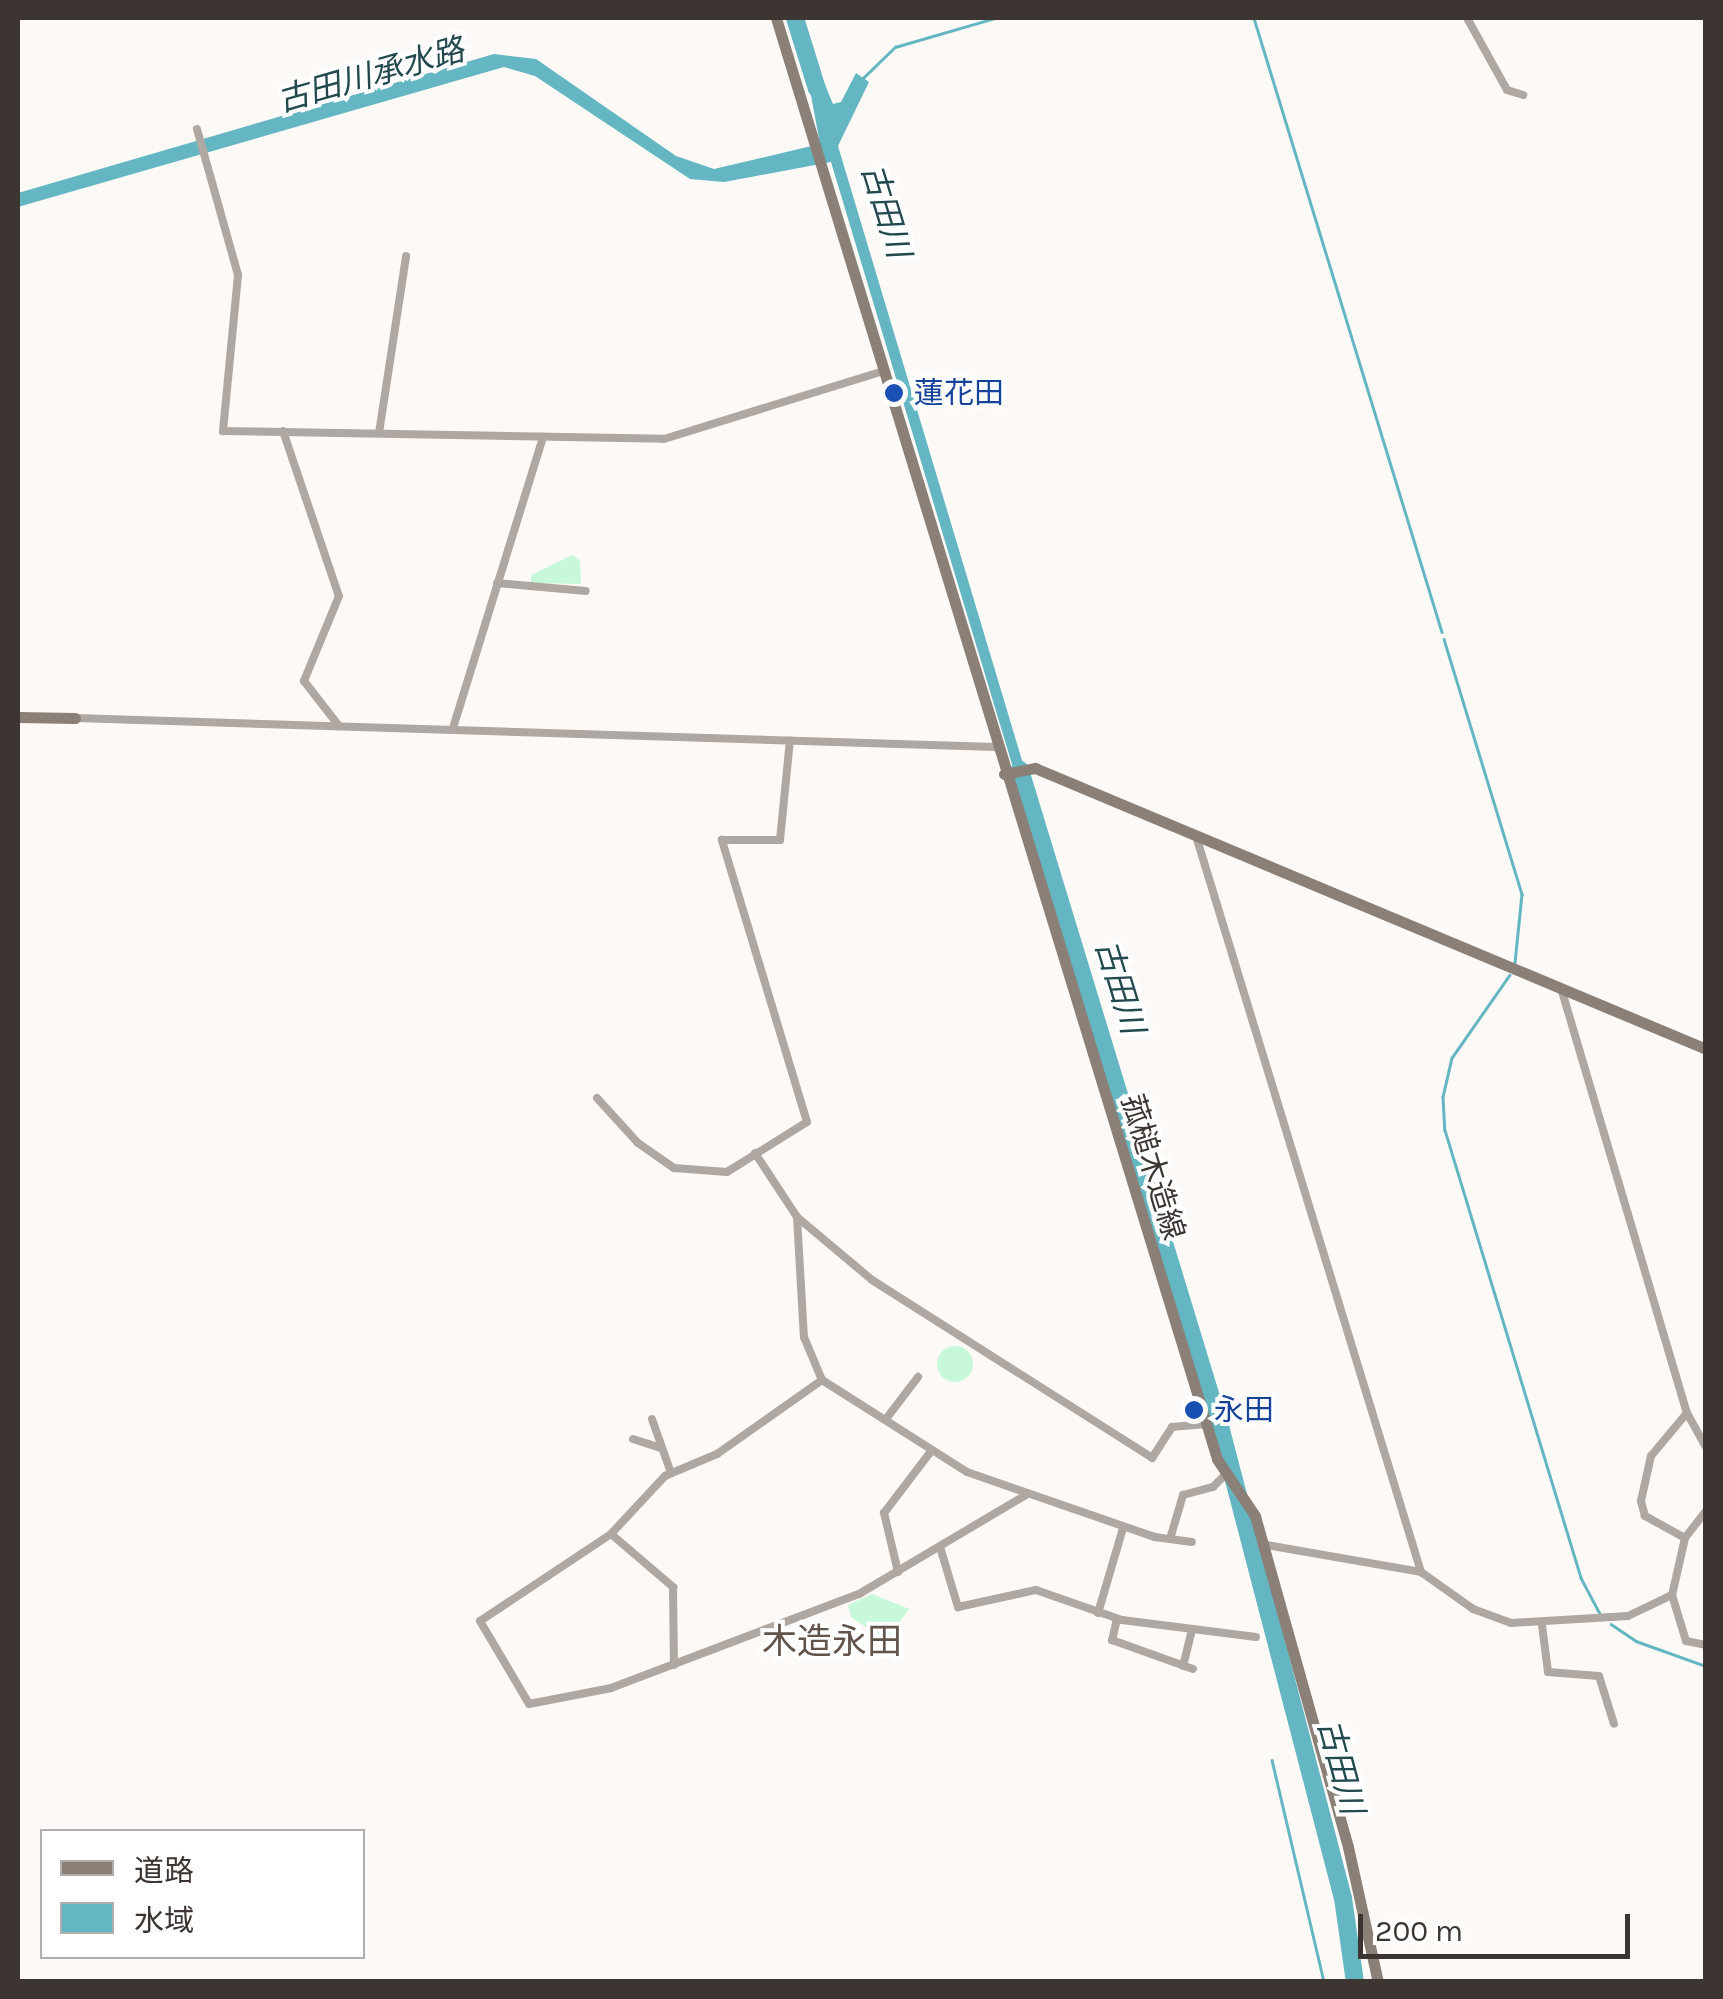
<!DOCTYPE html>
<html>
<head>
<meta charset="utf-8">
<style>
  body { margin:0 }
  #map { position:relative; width:1723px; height:1999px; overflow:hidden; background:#fdf9f7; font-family:Karla,"Noto Sans JP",sans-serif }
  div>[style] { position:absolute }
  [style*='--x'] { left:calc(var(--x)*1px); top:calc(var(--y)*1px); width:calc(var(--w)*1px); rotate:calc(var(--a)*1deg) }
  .green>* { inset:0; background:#c6f8d9 }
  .round { border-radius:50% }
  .water>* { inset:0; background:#64b7c2 }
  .stream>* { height:2.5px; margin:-1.25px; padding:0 1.25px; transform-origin:1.25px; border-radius:1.25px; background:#64b7c2 }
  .river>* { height:18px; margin:-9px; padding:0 9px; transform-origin:9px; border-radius:9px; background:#64b7c2 }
  .street>* { height:8px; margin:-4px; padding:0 4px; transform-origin:4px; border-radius:4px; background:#aea7a2 }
  .secondary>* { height:11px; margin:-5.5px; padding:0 5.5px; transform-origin:5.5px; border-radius:5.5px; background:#8a8078 }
  .dots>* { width:28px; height:28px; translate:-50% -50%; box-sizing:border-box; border:5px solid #fff; border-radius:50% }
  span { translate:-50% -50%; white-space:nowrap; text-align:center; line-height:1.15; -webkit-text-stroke:8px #fff; paint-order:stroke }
  .transit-label { font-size:30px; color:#164399 }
  .left { translate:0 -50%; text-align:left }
  .street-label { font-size:30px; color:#3d3532 }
  .water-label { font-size:32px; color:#22494e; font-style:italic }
  .quarter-label { font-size:35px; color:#62534b }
  .frame { position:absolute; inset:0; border:20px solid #3d3532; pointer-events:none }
  .legend { position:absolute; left:40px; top:1829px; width:325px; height:130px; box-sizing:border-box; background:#fff; border:2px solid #b1aead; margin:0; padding:12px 18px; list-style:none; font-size:30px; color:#3d3532 }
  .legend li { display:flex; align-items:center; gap:20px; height:50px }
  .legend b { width:50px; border:2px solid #b1aead }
  .scale { position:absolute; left:1358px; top:1914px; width:272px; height:45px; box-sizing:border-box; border:5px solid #3d3532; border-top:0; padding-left:12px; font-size:30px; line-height:35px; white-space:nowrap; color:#3d3532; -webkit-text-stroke:8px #fff; paint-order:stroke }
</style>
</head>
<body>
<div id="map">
  <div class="green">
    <i style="clip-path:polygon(572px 555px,580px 561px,581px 584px,531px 583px,531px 575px)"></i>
    <i class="round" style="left:937px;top:1346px;width:36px;height:36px"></i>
    <i style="clip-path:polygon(872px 1594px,909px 1609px,886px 1641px,851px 1617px,848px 1605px)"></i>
  </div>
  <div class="water">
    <i style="clip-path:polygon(494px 54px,536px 59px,676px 156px,714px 169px,820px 144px,806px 68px,817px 66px,833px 104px,841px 102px,856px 73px,869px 82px,838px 146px,1030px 787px,1020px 791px,831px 162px,724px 182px,690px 179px,535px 76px,504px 67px,18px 207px,18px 193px)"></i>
  </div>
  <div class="stream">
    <i style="--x:1254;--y:18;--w:642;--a:72.98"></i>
    <i style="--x:863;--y:78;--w:45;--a:-44.1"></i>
    <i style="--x:895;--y:47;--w:104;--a:-16.2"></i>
    <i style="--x:1444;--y:639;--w:267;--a:73"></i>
    <i style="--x:1522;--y:894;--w:69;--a:95.8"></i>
    <i style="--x:1510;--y:975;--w:101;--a:124.9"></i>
    <i style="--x:1452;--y:1058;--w:40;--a:103"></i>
    <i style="--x:1443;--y:1097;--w:33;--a:87"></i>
    <i style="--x:1445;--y:1130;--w:468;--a:73.1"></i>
    <i style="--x:1581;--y:1578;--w:40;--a:62"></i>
    <i style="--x:1611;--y:1624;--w:30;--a:34"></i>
    <i style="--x:1636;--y:1641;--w:74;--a:19.7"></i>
    <i style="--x:1272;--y:1760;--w:228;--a:76.8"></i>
  </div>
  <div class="river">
    <i style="--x:795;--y:18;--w:74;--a:72.8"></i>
    <i style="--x:1020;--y:770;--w:690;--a:73.06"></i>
    <i style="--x:1221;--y:1430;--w:484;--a:75.4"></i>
    <i style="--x:1343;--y:1898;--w:85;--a:81.9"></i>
  </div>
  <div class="street">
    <i style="--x:1467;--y:18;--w:82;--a:60.9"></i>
    <i style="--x:1507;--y:90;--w:17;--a:17"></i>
    <i style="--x:197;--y:129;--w:152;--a:74.3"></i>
    <i style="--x:238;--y:275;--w:157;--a:95.5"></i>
    <i style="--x:223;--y:431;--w:441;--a:1"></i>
    <i style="--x:664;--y:439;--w:229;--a:-17.2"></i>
    <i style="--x:283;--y:431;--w:174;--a:71.3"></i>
    <i style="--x:339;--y:596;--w:92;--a:112.4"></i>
    <i style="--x:304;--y:681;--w:57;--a:52.1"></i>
    <i style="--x:379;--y:433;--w:179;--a:-81.3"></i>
    <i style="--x:497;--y:583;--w:89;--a:5.1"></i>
    <i style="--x:75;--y:718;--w:920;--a:1.81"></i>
    <i style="--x:453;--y:728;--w:305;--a:-72.8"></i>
    <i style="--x:1196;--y:836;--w:770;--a:73"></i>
    <i style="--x:1561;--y:988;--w:443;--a:73.5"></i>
    <i style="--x:1687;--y:1413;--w:39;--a:61"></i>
    <i style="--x:597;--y:1098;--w:61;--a:47.7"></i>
    <i style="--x:638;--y:1143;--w:44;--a:34.8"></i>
    <i style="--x:674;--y:1168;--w:53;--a:4.3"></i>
    <i style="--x:727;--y:1172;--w:94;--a:-32"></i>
    <i style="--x:807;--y:1122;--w:295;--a:-106.8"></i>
    <i style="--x:722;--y:840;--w:58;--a:0"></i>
    <i style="--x:780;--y:840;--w:100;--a:-84.3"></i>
    <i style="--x:755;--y:1153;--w:77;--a:56.7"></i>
    <i style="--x:797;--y:1217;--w:120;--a:86.7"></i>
    <i style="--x:804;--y:1337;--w:47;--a:67.3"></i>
    <i style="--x:822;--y:1380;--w:172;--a:32.4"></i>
    <i style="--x:967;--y:1472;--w:199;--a:19.1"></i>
    <i style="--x:1155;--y:1537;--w:15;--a:8"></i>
    <i style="--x:1170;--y:1539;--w:46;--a:-73.5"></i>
    <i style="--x:1183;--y:1495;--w:31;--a:-15"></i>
    <i style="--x:1213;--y:1487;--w:16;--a:-45"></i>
    <i style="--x:797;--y:1217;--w:98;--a:40"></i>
    <i style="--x:872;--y:1280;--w:332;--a:32.4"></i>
    <i style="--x:1152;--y:1458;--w:37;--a:-57"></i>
    <i style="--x:1172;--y:1427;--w:34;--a:-5"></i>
    <i style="--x:822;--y:1380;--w:128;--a:144.8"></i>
    <i style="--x:717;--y:1454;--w:56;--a:157.1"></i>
    <i style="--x:665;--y:1476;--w:79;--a:133"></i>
    <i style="--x:611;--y:1534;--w:157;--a:146.4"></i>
    <i style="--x:480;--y:1621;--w:96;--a:59.4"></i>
    <i style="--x:529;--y:1704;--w:84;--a:-11"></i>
    <i style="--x:611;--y:1688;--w:265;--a:-20.8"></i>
    <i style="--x:859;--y:1594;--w:194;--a:-30.7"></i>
    <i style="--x:652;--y:1419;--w:57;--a:70.6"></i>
    <i style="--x:886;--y:1419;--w:53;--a:-52.7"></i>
    <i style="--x:633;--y:1439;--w:28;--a:18"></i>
    <i style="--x:1706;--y:1511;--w:34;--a:128"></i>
    <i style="--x:1685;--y:1538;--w:58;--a:102.8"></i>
    <i style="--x:1672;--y:1595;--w:48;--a:73.1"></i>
    <i style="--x:1686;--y:1641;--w:20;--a:11"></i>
    <i style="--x:611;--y:1534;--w:82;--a:40.5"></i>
    <i style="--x:673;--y:1587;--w:78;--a:89.3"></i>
    <i style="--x:1685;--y:1538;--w:46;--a:-151.2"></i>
    <i style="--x:1645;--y:1516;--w:16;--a:-105"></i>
    <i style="--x:1641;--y:1501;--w:46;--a:-77.5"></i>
    <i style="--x:1651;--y:1456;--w:56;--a:-50.1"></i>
    <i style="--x:1170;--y:1539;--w:22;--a:8"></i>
    <i style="--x:1261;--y:1544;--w:162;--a:9.9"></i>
    <i style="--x:1421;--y:1572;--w:64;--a:35.4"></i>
    <i style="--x:1473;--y:1609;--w:40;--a:20.2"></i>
    <i style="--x:1511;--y:1623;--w:117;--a:-3.4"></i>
    <i style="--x:1628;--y:1616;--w:49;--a:-25.5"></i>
    <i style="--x:940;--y:1547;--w:63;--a:73.3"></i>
    <i style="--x:958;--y:1607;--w:80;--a:-12.3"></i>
    <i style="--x:1036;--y:1590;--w:91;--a:19.2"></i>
    <i style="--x:1122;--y:1620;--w:135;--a:7.2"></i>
    <i style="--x:898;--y:1572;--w:61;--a:-103.3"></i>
    <i style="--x:884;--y:1513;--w:79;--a:-52.7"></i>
    <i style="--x:1098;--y:1613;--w:89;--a:-73.6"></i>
    <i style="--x:1117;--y:1619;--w:22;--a:103"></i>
    <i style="--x:1112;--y:1640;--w:86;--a:19.7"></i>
    <i style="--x:1542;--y:1625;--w:47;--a:82.7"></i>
    <i style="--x:1548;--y:1672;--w:51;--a:4.5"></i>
    <i style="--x:1599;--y:1676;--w:50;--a:72.6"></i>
    <i style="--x:1183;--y:1666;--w:36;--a:-76"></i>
  </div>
  <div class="secondary">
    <i style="--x:776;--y:18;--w:1507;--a:72.98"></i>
    <i style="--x:1217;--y:1459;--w:69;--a:56.3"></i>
    <i style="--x:1255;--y:1516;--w:344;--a:74.3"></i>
    <i style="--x:1348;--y:1847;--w:138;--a:77.5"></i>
    <i style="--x:18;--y:717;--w:57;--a:1"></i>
    <i style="--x:1004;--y:774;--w:32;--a:-11"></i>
    <i style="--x:1035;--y:768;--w:727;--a:22.72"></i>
  </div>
  <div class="dots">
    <i style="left:894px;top:393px;background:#1a4fb4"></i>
    <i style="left:1194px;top:1410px;background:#1a4fb4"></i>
  </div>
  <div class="transit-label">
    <span class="left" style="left:914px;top:393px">蓮花田</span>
    <span class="left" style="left:1214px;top:1410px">永田</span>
  </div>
  <div class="street-label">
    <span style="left:1153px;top:1167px;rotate:73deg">菰槌木造線</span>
  </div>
  <div class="water-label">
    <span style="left:371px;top:76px;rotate:-16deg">古田川承水路</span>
    <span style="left:885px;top:211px;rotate:73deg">古田川</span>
    <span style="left:1119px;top:987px;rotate:73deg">古田川</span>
    <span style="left:1340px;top:1767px;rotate:75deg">古田川</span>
  </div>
  <div class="quarter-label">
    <span style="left:832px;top:1642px">木造永田</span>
  </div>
  <div class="frame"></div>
  <ul class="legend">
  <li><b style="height:12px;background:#8a8078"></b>道路</li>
  <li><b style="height:28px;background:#64b7c2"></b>水域</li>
  </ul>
  <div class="scale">200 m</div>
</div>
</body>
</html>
